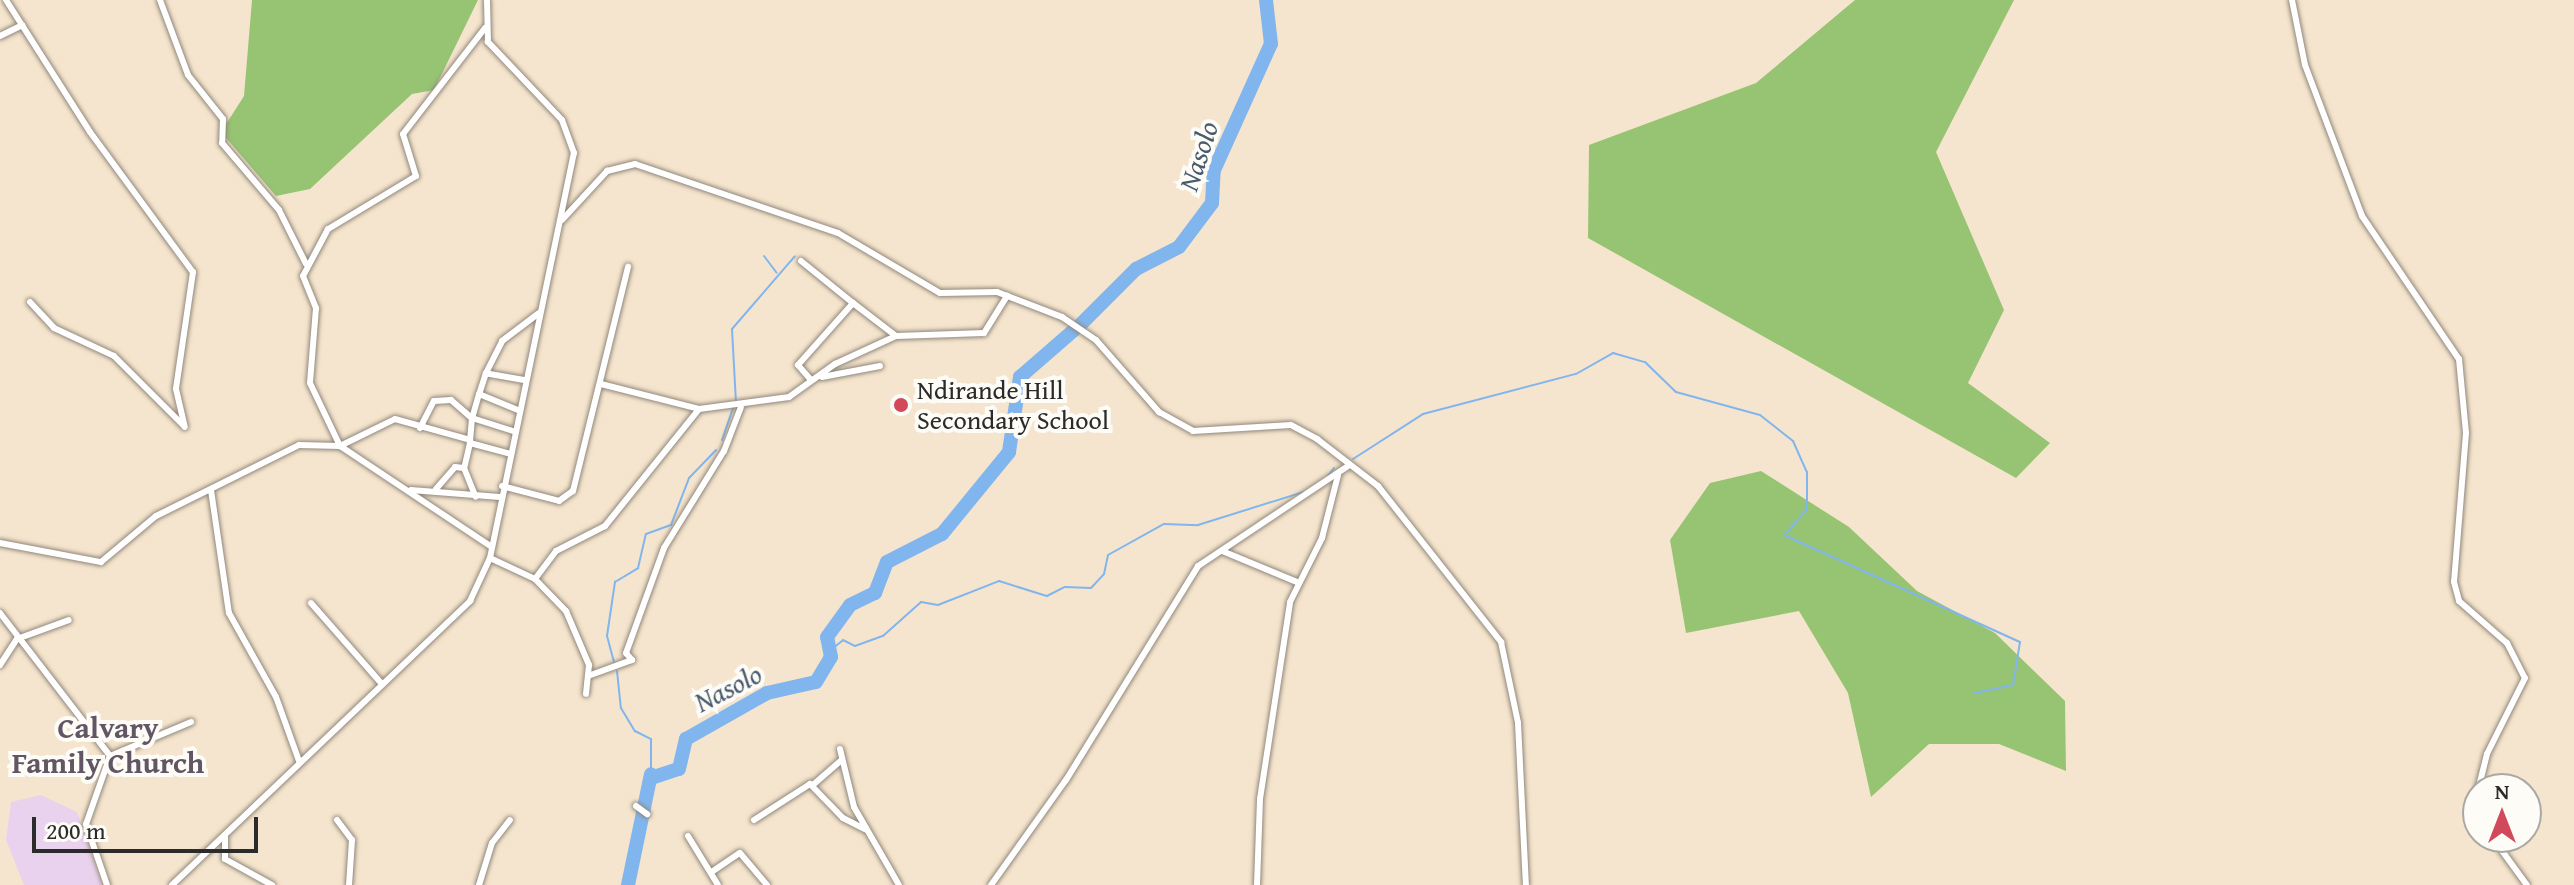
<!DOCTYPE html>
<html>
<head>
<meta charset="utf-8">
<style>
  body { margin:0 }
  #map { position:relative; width:2574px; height:885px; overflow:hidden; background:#f6e5ce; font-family:"Gentium Book Plus",serif }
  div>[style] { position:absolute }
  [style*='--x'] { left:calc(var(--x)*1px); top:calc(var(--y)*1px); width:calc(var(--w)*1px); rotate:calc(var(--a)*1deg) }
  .built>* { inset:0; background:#e8d2ee }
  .green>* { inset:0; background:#96c473 }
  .stream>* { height:2px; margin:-1px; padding:0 1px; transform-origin:1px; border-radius:1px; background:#80b5ee }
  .river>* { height:14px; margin:-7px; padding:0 7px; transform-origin:7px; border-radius:7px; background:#80b5ee }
  .roads { filter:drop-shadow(0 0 2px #90887c) drop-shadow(0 0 2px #90887c) }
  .street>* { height:6px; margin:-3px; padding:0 3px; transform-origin:3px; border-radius:3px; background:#fff }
  .dots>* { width:22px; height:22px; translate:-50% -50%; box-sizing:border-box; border:4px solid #fdfcf7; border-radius:50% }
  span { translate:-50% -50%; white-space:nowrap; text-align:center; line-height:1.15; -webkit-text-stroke:8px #fdfcf7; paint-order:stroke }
  .poi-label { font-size:26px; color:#2b2b2b }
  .left { translate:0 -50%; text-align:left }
  .water-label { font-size:28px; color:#495b6f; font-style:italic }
  .quarter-label { font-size:30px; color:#625564; font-weight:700 }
  .north { position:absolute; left:2462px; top:773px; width:80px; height:80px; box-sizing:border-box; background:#fdfcf7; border:2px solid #a9a8a5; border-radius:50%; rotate:0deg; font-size:22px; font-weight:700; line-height:32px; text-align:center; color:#2b2b2b }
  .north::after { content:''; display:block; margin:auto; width:28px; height:36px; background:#d1495b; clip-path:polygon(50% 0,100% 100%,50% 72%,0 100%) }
  .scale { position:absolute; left:32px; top:817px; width:226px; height:36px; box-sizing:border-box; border:4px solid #2b2b2b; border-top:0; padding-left:10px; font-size:24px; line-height:28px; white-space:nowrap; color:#2b2b2b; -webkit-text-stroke:6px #fdfcf7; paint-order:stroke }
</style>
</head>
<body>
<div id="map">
  <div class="built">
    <i style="clip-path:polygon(41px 795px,77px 812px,102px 885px,24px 885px,6px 840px,11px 802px)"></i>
  </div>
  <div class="green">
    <i style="clip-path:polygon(252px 0,478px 0,434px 90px,412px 94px,310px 189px,276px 196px,221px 132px,244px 96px)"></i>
    <i style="clip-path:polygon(1855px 0,2014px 0,1936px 152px,2004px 310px,1968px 383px,2050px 443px,2016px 478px,1588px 238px,1589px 145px,1756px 83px)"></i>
    <i style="clip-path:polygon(1761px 471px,1849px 527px,1917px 591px,1995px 633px,2065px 701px,2066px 771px,1999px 744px,1929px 744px,1871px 797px,1848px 693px,1799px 611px,1686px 633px,1670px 540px,1710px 483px)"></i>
  </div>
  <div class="stream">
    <i style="--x:764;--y:256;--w:21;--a:53"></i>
    <i style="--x:736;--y:403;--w:74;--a:-93.1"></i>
    <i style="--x:732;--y:329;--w:96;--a:-49.2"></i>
    <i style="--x:722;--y:440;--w:34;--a:-71"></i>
    <i style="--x:1353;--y:459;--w:83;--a:-32.7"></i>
    <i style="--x:1423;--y:414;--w:158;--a:-14.7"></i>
    <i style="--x:1576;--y:374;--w:43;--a:-29.6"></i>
    <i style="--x:1613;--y:353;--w:33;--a:16"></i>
    <i style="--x:1645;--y:362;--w:43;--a:44.1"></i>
    <i style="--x:1676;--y:392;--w:87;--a:15.3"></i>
    <i style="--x:1760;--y:415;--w:42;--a:38.2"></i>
    <i style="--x:1793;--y:441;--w:34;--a:66"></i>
    <i style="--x:1807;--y:472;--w:37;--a:90"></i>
    <i style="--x:1807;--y:509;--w:35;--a:131"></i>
    <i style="--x:1784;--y:535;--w:259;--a:24.4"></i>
    <i style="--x:2020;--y:642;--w:44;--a:99.2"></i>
    <i style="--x:2013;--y:685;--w:40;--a:168"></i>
    <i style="--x:1328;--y:476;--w:10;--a:-53"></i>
    <i style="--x:832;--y:649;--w:14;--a:-39"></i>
    <i style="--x:843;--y:640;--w:13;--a:27"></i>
    <i style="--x:855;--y:646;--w:30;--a:-20"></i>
    <i style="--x:883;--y:636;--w:51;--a:-41.8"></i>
    <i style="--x:921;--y:602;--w:17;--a:10"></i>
    <i style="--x:938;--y:605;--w:66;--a:-21.5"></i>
    <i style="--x:999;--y:581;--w:50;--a:17.4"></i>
    <i style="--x:1047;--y:596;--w:20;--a:-27"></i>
    <i style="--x:1065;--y:587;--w:26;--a:2"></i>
    <i style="--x:1091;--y:588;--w:19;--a:-47"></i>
    <i style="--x:1104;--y:574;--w:19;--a:-78"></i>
    <i style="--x:1108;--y:555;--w:64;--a:-29"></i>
    <i style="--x:1164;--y:524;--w:34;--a:2"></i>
    <i style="--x:1198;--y:525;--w:110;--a:-17.4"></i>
    <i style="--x:614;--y:662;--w:27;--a:-105"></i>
    <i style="--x:607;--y:636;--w:55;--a:-81.6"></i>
    <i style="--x:615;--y:582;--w:27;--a:-31"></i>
    <i style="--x:638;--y:568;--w:35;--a:-77"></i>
    <i style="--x:646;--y:534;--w:27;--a:-20"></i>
    <i style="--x:671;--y:525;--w:50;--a:-69"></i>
    <i style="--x:689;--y:478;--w:39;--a:-46"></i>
    <i style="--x:617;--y:671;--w:37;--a:84"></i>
    <i style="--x:621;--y:708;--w:27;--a:59"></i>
    <i style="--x:635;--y:731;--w:18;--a:27"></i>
    <i style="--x:651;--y:739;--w:35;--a:90"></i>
  </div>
  <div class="river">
    <i style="--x:1081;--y:324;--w:78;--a:-45"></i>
    <i style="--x:1136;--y:269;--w:48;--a:-27.1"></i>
    <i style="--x:1179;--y:247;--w:55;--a:-53.1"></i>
    <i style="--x:1212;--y:203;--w:33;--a:-87"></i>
    <i style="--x:1214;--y:170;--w:138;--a:-65.7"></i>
    <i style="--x:1271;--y:44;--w:44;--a:-96.5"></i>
    <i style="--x:654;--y:777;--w:26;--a:-18"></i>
    <i style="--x:679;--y:769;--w:31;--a:-77"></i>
    <i style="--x:686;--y:739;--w:93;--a:-29.6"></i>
    <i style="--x:767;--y:693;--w:50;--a:-12.7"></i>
    <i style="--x:816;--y:682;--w:29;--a:-59"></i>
    <i style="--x:831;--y:657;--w:20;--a:-101"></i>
    <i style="--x:827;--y:637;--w:39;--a:-54"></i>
    <i style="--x:850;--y:605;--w:28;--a:-26"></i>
    <i style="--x:875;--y:593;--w:33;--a:-69"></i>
    <i style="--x:887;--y:562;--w:62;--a:-27"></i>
    <i style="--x:942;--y:534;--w:106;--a:-50.7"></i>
    <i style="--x:1009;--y:452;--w:76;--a:-81.7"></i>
    <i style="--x:1020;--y:377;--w:72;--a:-41"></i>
    <i style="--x:628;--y:885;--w:113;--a:-78.3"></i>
  </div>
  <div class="roads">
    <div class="street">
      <i style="--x:6;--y:0;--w:156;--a:57.5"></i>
      <i style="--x:90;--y:132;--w:174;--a:53.7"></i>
      <i style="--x:193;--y:272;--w:118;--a:98.3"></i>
      <i style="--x:176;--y:389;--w:39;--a:77"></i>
      <i style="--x:160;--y:0;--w:80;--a:69.5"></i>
      <i style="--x:188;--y:75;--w:56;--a:51.5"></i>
      <i style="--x:223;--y:119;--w:24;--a:92"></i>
      <i style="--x:222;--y:143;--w:88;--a:49.6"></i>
      <i style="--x:279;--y:210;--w:60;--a:63.4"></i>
      <i style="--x:2292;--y:0;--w:66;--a:78.7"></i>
      <i style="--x:2305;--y:65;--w:161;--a:69.3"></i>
      <i style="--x:2362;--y:216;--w:173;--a:55.9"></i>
      <i style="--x:2459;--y:359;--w:74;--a:84.6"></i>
      <i style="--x:2466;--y:433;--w:149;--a:94.6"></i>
      <i style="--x:2454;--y:582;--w:20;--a:75"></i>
      <i style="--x:2459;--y:601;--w:64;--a:41.2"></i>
      <i style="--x:2507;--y:643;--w:39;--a:63"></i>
      <i style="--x:2525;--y:678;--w:85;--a:116.6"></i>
      <i style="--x:2487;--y:754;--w:36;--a:104"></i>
      <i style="--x:485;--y:28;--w:134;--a:127.7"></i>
      <i style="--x:403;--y:134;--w:44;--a:72.8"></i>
      <i style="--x:416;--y:176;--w:103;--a:148.9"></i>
      <i style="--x:328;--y:229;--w:53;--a:118"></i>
      <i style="--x:303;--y:276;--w:35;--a:68"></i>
      <i style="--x:316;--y:308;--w:75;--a:94.6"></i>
      <i style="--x:310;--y:383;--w:70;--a:64.5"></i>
      <i style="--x:340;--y:446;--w:182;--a:33.6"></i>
      <i style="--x:0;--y:36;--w:25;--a:-26"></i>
      <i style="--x:562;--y:220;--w:67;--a:-47.4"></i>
      <i style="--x:607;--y:171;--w:29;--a:-14"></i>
      <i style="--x:635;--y:164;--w:214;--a:18.8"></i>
      <i style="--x:838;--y:233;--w:118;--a:30.5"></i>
      <i style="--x:940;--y:293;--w:57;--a:-1"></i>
      <i style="--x:997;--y:292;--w:70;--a:21"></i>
      <i style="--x:1062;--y:317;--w:41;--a:34.1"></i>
      <i style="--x:1096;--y:340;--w:96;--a:48.8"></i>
      <i style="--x:1159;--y:412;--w:39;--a:29"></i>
      <i style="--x:1193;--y:431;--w:98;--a:-3.5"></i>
      <i style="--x:1291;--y:425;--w:30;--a:28"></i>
      <i style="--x:1317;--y:439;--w:77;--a:37.6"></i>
      <i style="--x:1378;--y:486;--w:199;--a:51.7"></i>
      <i style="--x:1501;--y:642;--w:83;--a:78.1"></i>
      <i style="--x:1518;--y:723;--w:162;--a:87.2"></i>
      <i style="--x:801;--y:261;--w:67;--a:38.9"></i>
      <i style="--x:30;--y:302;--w:35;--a:47"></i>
      <i style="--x:54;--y:328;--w:66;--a:25"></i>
      <i style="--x:114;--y:356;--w:99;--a:45"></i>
      <i style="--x:486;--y:373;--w:22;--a:108"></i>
      <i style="--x:479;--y:394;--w:42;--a:22.3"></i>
      <i style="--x:822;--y:377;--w:59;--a:-10.7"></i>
      <i style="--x:524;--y:380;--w:39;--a:-170"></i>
      <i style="--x:486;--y:373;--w:36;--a:-63"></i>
      <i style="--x:502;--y:341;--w:46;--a:-37.1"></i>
      <i style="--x:811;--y:380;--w:20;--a:-131"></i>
      <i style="--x:798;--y:365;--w:83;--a:-48.4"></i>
      <i style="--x:853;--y:303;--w:54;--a:37.5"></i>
      <i style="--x:601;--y:384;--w:101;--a:14.3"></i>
      <i style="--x:479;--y:394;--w:25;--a:106"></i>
      <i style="--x:472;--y:418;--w:43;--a:17.6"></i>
      <i style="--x:420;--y:428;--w:30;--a:-63"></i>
      <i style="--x:434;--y:401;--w:17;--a:-3"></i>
      <i style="--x:451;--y:400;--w:28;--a:41"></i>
      <i style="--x:472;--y:418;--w:25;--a:95"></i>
      <i style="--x:470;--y:443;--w:39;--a:15"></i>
      <i style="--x:470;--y:443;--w:26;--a:103"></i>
      <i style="--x:464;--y:468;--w:31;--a:68"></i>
      <i style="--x:502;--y:486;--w:59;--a:14.7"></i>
      <i style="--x:559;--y:501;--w:17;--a:-36"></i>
      <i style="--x:573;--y:491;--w:231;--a:-76.2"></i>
      <i style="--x:436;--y:489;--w:29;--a:-49"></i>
      <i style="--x:455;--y:467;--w:9;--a:6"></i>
      <i style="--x:211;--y:490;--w:124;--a:81.7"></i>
      <i style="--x:229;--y:613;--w:96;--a:60.8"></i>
      <i style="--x:276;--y:697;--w:68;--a:70.2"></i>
      <i style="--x:411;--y:490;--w:89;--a:4.5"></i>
      <i style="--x:0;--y:543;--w:103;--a:10.7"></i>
      <i style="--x:101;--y:562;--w:72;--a:-39.9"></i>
      <i style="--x:156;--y:516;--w:160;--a:-26.4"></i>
      <i style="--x:299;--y:445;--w:41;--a:1.4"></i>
      <i style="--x:340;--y:446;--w:61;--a:-26.1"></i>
      <i style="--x:395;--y:419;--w:78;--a:15.6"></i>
      <i style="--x:1222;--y:551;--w:81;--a:22.5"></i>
      <i style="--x:490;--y:558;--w:50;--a:25"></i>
      <i style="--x:535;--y:579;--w:45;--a:45.9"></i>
      <i style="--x:566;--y:611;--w:59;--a:66.9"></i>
      <i style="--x:589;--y:665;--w:29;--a:96"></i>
      <i style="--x:535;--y:579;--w:35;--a:-53"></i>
      <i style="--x:556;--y:551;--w:55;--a:-27"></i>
      <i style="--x:605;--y:526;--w:150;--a:-51.2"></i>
      <i style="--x:699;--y:409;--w:91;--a:-7.6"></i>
      <i style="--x:789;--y:397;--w:57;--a:-35.7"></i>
      <i style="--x:835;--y:364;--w:67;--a:-24.7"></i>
      <i style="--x:896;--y:336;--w:88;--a:-2"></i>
      <i style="--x:984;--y:333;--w:44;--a:-58.1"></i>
      <i style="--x:311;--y:603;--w:108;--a:48.8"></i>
      <i style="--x:0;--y:613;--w:180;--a:52.4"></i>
      <i style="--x:110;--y:756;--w:72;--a:109.4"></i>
      <i style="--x:86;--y:824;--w:65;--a:71"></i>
      <i style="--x:0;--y:665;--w:31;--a:-57"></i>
      <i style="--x:17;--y:639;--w:55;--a:-20.1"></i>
      <i style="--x:588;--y:676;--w:47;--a:-20"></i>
      <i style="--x:632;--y:660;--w:9;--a:-131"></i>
      <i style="--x:626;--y:653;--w:112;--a:-70.1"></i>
      <i style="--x:664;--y:548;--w:114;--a:-58.3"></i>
      <i style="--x:724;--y:451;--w:47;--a:-68.9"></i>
      <i style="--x:840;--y:749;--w:60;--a:76.4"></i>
      <i style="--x:854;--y:807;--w:90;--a:60"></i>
      <i style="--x:110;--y:756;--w:88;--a:-22.8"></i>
      <i style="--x:814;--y:784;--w:35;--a:-41"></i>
      <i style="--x:636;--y:806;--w:14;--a:36"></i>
      <i style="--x:337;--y:820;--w:25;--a:53"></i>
      <i style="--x:352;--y:840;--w:45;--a:93.8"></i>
      <i style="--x:754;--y:820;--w:67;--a:-32.7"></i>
      <i style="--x:810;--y:784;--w:47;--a:45.9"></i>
      <i style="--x:843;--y:818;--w:25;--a:27"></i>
      <i style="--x:688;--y:836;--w:57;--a:58.5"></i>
      <i style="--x:225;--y:837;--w:22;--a:90"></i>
      <i style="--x:225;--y:859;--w:54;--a:29"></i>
      <i style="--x:2492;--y:837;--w:59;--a:53.9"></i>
      <i style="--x:713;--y:871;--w:32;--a:-34"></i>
      <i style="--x:740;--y:853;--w:42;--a:49.8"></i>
      <i style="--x:172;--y:885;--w:412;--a:-43.6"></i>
      <i style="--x:470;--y:601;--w:47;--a:-65.1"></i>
      <i style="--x:490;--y:558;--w:414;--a:-78.3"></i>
      <i style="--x:574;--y:153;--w:35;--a:-110"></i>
      <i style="--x:562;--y:120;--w:108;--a:-133.5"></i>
      <i style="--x:488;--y:42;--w:42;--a:-91.4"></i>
      <i style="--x:479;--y:885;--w:44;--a:-72.8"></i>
      <i style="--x:492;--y:843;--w:29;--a:-52"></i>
      <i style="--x:991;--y:885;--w:129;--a:-54.5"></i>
      <i style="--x:1066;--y:780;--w:251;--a:-58.3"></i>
      <i style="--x:1198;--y:566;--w:180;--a:-33.7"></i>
      <i style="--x:1257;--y:885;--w:86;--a:-88"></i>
      <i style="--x:1260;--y:799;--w:199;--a:-81.3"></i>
      <i style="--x:1290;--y:602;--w:72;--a:-63.4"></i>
      <i style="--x:1322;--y:538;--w:65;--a:-75.7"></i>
    </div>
  </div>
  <div class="dots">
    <i style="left:901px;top:405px;background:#d1495b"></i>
  </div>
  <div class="poi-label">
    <span class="left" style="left:917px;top:405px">Ndirande Hill<br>Secondary School</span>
  </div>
  <div class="water-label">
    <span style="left:1198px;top:156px;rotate:-72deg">Nasolo</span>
    <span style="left:728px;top:688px;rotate:-27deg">Nasolo</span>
  </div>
  <div class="quarter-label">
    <span style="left:108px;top:744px">Calvary<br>Family Church</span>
  </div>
  <div class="north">N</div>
  <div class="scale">200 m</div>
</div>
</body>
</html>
